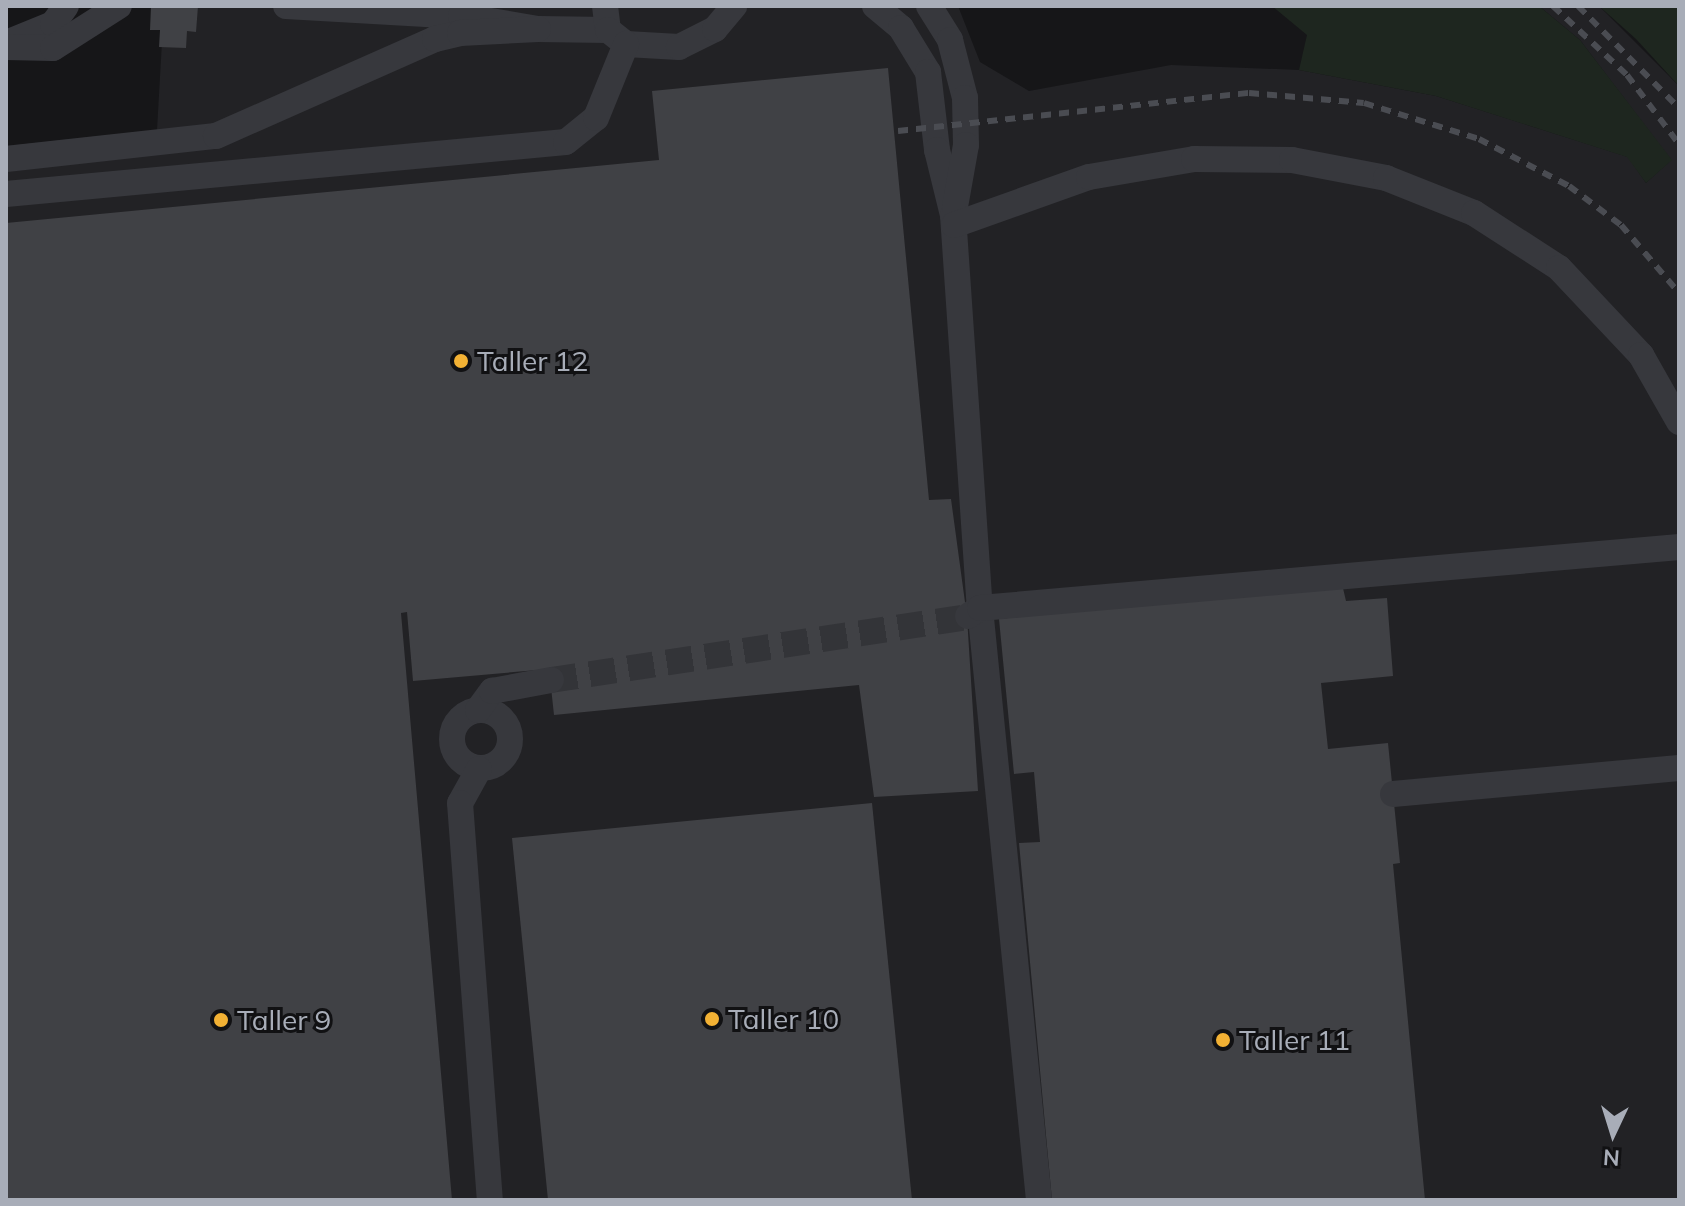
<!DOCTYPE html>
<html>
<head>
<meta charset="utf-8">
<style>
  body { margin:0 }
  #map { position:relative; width:1685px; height:1206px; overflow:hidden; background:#161618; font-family:Mulish,sans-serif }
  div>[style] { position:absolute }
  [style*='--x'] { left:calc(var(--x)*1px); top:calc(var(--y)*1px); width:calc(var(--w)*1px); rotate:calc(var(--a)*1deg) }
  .built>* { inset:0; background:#222225 }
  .green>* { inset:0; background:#1e261f }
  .building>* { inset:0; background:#404145 }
  .minor-tunnel>* { height:26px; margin-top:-13px; transform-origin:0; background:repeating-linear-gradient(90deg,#333438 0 26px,transparent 0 39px) }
  .minor>* { height:26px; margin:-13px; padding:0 13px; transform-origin:13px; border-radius:13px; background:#37383d }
  .minor>.ring { margin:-13px; padding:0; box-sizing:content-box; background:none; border:26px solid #37383d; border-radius:50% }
  .rail>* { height:6px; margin-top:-3px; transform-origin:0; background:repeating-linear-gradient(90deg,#4a4c52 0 10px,transparent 0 18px) }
  .dots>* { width:22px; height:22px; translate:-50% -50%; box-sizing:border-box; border:4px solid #111113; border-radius:50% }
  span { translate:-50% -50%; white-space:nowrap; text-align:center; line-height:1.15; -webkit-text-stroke:6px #111113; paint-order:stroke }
  .poi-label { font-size:28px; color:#a8adb8 }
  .left { translate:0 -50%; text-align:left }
  .frame { position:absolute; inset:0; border:8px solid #a8adb8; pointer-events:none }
  .north { position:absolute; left:1573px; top:1094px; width:80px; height:80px; -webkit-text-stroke:6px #111113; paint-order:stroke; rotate:184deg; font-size:22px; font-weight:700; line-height:32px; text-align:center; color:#a8adb8 }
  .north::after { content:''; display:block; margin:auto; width:28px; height:36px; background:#a8adb8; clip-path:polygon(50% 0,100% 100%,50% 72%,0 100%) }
</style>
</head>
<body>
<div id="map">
  <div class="built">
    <i style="clip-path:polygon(164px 6px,958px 6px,980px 62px,1029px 91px,1171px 65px,1299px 70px,1436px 96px,1628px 157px,1646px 183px,1671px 160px,1580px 40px,1539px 6px,1599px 6px,1679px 86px,1679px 1200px,6px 1200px,6px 146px,157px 130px)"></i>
  </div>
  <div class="green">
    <i style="clip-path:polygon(1272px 6px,1539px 6px,1580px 40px,1672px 160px,1646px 183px,1627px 157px,1436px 96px,1299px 70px,1307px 35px)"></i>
    <i style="clip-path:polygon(1599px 6px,1679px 6px,1679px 86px,1636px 39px)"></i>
  </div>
  <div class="building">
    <i style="clip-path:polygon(151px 6px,198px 6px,196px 32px,187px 31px,186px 48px,159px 47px,160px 30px,150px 30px)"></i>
    <i style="clip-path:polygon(888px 68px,929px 500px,951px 499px,967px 617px,978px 791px,874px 797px,859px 685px,554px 715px,549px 669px,413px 681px,407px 612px,401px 613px,452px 1200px,6px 1200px,6px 223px,659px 160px,652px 91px)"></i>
    <i style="clip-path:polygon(1342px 584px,1346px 601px,1387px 598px,1393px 676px,1321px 683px,1328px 749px,1388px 743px,1400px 863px,1393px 864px,1425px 1200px,1052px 1200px,1019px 843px,1040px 842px,1034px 772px,1014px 774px,999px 619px)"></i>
    <i style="clip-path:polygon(872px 803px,912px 1200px,548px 1200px,512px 838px)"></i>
  </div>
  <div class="minor-tunnel">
    <i style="--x:551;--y:680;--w:421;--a:-8.6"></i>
  </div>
  <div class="minor">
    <i style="--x:286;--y:6;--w:175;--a:3.3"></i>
    <i style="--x:461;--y:16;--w:78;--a:9.6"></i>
    <i style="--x:538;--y:29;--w:70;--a:0.8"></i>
    <i style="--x:605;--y:6;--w:24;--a:83"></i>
    <i style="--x:608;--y:30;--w:23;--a:38"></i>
    <i style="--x:626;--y:44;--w:53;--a:3.2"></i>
    <i style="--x:679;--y:47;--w:40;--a:-26.6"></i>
    <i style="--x:715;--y:29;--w:30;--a:-50"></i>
    <i style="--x:875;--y:6;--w:34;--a:40"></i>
    <i style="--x:901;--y:28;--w:52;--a:58.5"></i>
    <i style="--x:928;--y:72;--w:79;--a:83.4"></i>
    <i style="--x:937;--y:150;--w:67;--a:76.2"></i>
    <i style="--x:953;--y:215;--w:394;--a:86.1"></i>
    <i style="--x:980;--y:608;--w:595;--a:84.31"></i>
    <i style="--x:929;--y:6;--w:40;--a:58"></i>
    <i style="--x:950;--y:40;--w:60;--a:75.5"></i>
    <i style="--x:965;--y:98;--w:47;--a:88.8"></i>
    <i style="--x:966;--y:145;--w:63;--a:100.1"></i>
    <i style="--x:11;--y:41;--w:45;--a:-22"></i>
    <i style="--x:53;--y:24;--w:22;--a:-54"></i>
    <i style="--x:6;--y:47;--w:47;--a:1.2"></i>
    <i style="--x:53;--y:48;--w:78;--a:-32.5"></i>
    <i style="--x:6;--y:159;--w:211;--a:-6.3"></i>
    <i style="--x:216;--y:136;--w:240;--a:-23.9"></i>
    <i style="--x:435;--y:39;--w:26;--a:-13"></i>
    <i style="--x:460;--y:33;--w:78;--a:-2.9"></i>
    <i style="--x:6;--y:194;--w:562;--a:-5.31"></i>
    <i style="--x:566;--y:142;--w:38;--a:-39"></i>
    <i style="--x:596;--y:118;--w:80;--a:-67.9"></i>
    <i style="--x:954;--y:225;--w:143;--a:-19.6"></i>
    <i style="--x:1089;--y:177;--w:107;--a:-9.7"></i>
    <i style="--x:1194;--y:159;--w:98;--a:0.6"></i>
    <i style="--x:1292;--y:160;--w:96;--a:10.8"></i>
    <i style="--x:1386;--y:178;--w:95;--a:21.7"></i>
    <i style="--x:1474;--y:213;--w:101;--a:32.9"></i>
    <i style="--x:1559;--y:268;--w:120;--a:46.7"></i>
    <i style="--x:1641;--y:355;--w:77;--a:60.4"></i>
    <i style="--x:968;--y:616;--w:14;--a:-34"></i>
    <i style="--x:980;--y:608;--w:702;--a:-4.99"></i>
    <i class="ring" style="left:452px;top:710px;width:32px;height:32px"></i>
    <i style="--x:478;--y:710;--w:24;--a:-54"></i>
    <i style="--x:492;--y:691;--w:60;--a:-10.6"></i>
    <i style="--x:479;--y:769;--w:39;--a:119"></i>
    <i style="--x:460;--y:803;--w:398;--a:85.7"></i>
    <i style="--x:1393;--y:794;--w:287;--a:-5.2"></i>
  </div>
  <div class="rail">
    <i style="--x:1553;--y:6;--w:101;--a:43"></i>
    <i style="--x:1627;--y:75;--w:86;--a:53"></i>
    <i style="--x:1578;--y:6;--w:144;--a:45.3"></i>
    <i style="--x:898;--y:131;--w:353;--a:-6.2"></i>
    <i style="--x:1249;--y:93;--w:115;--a:5"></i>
    <i style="--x:1364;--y:103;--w:121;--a:17.4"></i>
    <i style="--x:1479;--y:139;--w:102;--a:27.6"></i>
    <i style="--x:1569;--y:186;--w:65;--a:36.9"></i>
    <i style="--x:1621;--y:225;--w:89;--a:49.5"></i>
  </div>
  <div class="dots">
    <i style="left:461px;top:361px;background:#f2b134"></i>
    <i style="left:712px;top:1019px;background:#f2b134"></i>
    <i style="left:221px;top:1020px;background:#f2b134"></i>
    <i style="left:1223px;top:1040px;background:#f2b134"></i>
  </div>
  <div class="poi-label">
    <span class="left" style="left:477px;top:361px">Taller 12</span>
    <span class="left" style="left:728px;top:1019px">Taller 10</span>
    <span class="left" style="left:237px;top:1020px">Taller 9</span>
    <span class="left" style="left:1239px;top:1040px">Taller 11</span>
  </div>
  <div class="frame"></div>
  <div class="north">N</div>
</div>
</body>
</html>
